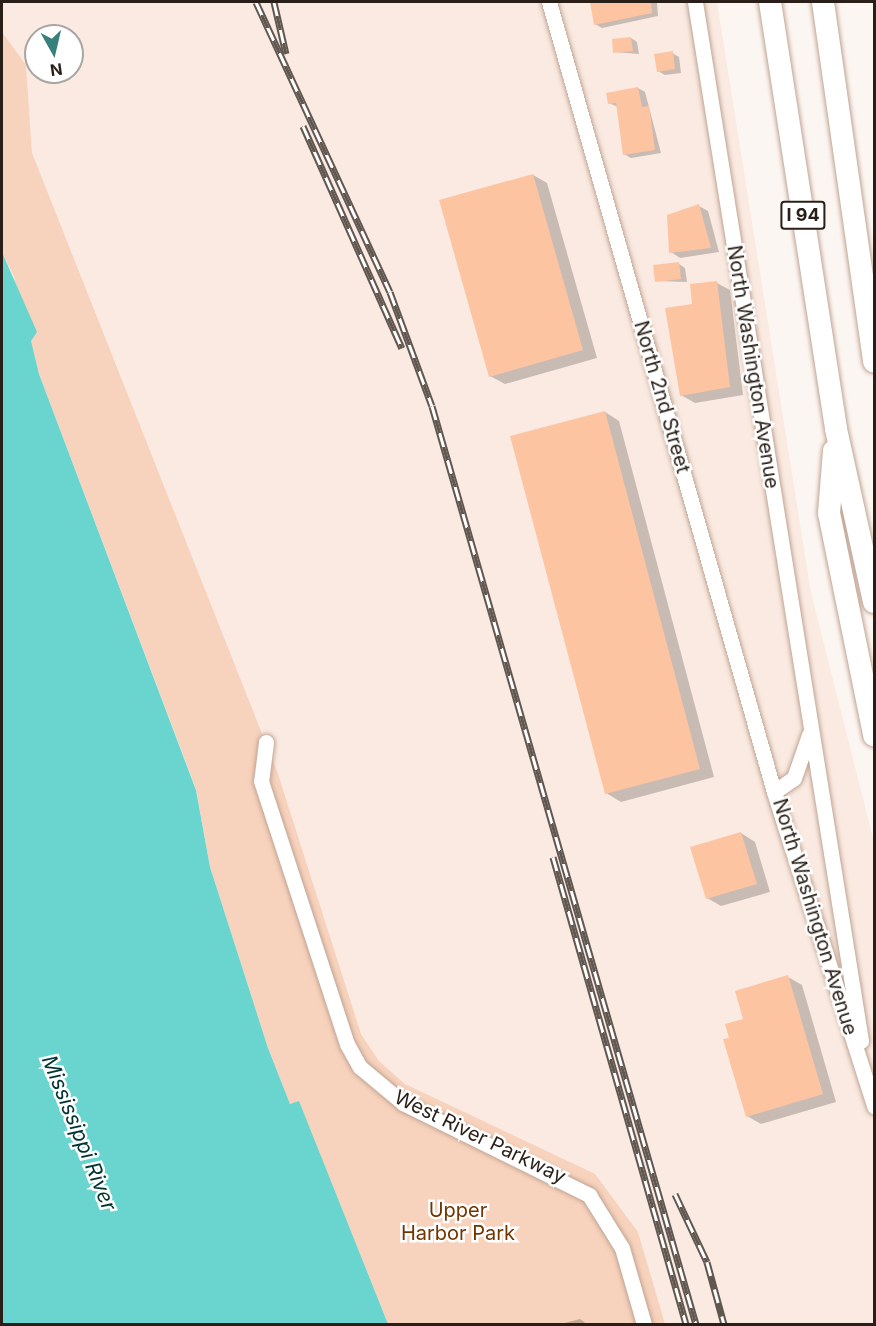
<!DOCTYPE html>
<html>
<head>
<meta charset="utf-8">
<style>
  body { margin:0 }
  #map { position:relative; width:876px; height:1326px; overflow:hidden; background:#fcf6f2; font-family:Inter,sans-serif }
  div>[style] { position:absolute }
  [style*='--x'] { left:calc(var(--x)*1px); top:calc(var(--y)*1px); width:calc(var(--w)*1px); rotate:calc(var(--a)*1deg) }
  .built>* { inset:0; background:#faeae1 }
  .green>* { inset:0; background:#f7d2bc }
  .water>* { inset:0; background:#69d5ce }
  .shadow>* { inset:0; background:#0003 }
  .building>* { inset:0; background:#fdc4a2 }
  .roads { filter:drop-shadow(0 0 2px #c1a493) drop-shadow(0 0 2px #c1a493) }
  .minor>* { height:15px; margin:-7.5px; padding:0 7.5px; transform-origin:7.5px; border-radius:7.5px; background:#fff }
  .highway>* { height:22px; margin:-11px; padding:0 11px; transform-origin:11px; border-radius:11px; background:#fff }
  .rail>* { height:7px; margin-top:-3.5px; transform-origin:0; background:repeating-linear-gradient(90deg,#fff 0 14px,#605751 0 28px); box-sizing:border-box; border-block:2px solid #605751 }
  span { translate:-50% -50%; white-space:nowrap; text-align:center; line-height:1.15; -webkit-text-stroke:5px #fff; paint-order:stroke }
  .shield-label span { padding:2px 4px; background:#fff; border:2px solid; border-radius:4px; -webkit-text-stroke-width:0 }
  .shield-label { font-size:18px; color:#291f18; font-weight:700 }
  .street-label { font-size:20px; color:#291f18 }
  .park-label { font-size:20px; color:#733500 }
  .water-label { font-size:21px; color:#003331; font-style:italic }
  .frame { position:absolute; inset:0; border:3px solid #291f18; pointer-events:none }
  .north { position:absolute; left:24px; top:24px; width:60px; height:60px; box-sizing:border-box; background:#fff; border:2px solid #a9a5a3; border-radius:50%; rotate:172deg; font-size:16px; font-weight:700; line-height:24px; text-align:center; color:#291f18 }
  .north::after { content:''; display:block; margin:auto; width:21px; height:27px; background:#38807c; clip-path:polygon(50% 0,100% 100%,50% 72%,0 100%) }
</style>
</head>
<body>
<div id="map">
  <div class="built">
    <i style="clip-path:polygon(evenodd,2px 2px,717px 2px,811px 593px,874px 842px,874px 1324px,665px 1324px,638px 1232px,405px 1084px,379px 1061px,361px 1034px,32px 153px,26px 65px,2px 32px,2px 2px,36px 36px,72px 36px,72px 72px,36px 72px,36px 36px)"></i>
  </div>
  <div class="green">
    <i style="clip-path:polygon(2px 32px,26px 65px,32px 153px,278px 774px,361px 1034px,379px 1061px,405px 1084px,595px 1174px,638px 1232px,665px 1324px,388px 1324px,299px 1102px,290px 1104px,268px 1048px,210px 867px,196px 789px,39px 374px,14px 277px,2px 252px)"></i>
  </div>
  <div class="water">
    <i style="clip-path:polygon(2px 252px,37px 332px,31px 341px,39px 374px,196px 790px,210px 867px,268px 1048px,290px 1104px,299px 1101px,388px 1324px,2px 1324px)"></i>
  </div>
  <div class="shadow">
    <i style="clip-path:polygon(591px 2px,664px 2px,657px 3px,658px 16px,602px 28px,595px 24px)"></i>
    <i style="clip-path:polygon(631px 38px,637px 42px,639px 54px,615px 52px)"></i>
    <i style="clip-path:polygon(672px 53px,679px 57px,681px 73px,665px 75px,658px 71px)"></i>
    <i style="clip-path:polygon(638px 88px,645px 92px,661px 153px,631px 158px,624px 154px,618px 107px,609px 103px)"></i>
    <i style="clip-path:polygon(533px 175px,547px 183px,597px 358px,505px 384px,490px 376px)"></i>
    <i style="clip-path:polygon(699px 206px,708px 211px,719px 252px,680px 258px,671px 252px)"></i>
    <i style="clip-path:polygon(679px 264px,685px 268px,687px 282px,656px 281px)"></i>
    <i style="clip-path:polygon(717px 283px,730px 290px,743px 395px,695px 403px,681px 395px,694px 305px)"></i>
    <i style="clip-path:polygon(605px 412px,619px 421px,714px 777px,621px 802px,606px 793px)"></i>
    <i style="clip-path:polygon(741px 833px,755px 842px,770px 892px,721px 906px,707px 898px)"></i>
    <i style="clip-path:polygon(788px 977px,802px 985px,836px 1102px,761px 1124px,747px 1116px,730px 1039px)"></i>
    <i style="clip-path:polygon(580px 1319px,587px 1324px,561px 1324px)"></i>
  </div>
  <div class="building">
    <i style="clip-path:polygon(590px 2px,651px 2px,652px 13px,594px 25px)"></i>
    <i style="clip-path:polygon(631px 37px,633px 51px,613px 53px,612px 39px)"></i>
    <i style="clip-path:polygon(673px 51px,675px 69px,657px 72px,654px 54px)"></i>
    <i style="clip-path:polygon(638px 87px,642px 107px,649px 106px,655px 150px,623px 155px,616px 103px,608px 104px,606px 93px)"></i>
    <i style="clip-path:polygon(533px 174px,583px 350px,489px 377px,439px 200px)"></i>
    <i style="clip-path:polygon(699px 204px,711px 248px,669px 253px,667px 215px)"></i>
    <i style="clip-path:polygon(679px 262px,681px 279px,655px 282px,653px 265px)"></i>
    <i style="clip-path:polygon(717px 281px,730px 387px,680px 396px,665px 308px,692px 304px,690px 284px)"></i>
    <i style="clip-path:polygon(605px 411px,700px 769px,605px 794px,510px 436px)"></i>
    <i style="clip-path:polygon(741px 832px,757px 884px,706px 899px,690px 847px)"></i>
    <i style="clip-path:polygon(788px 975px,823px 1094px,746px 1117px,723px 1039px,729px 1038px,725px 1024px,743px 1019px,735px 991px)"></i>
  </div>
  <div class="roads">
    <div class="minor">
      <i style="--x:549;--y:2;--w:821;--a:74.1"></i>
      <i style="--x:774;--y:792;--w:330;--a:72.3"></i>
      <i style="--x:695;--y:2;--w:1052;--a:80.92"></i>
      <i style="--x:266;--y:742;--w:39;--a:97"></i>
      <i style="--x:261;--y:781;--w:277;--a:71.9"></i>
      <i style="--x:347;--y:1044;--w:26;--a:61"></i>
      <i style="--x:360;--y:1067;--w:56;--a:39.9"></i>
      <i style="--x:403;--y:1103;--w:208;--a:26.3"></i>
      <i style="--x:589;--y:1195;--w:62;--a:58.1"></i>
      <i style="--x:622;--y:1248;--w:79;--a:73.9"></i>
      <i style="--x:774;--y:792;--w:24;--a:-35"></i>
      <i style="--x:794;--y:778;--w:46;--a:-70.8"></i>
    </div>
    <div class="highway">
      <i style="--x:770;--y:2;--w:432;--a:81.2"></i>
      <i style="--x:836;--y:429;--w:177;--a:77.6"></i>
      <i style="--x:823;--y:2;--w:363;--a:81.9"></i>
      <i style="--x:834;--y:451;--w:62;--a:94.6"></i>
      <i style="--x:829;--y:513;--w:227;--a:78.5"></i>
    </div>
  </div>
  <div class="rail">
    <i style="--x:256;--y:2;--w:319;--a:65.2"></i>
    <i style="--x:390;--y:292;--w:121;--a:69.8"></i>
    <i style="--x:432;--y:406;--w:955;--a:73.96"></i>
    <i style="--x:274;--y:2;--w:53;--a:77"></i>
    <i style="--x:303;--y:126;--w:243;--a:66"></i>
    <i style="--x:553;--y:857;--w:486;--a:74.1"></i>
    <i style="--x:675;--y:1194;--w:75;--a:64.8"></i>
    <i style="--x:707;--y:1262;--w:64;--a:74.7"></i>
  </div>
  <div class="shield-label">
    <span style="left:803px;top:215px">I 94</span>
  </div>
  <div class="street-label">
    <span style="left:753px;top:367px;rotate:81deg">North Washington Avenue</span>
    <span style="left:662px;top:397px;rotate:74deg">North 2nd Street</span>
    <span style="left:815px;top:917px;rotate:73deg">North Washington Avenue</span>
    <span style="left:480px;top:1137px;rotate:26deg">West River Parkway</span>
  </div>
  <div class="park-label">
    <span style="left:458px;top:1222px">Upper<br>Harbor Park</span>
  </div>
  <div class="water-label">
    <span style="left:79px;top:1133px;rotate:68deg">Mississippi River</span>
  </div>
  <div class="frame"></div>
  <div class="north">N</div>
</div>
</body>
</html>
